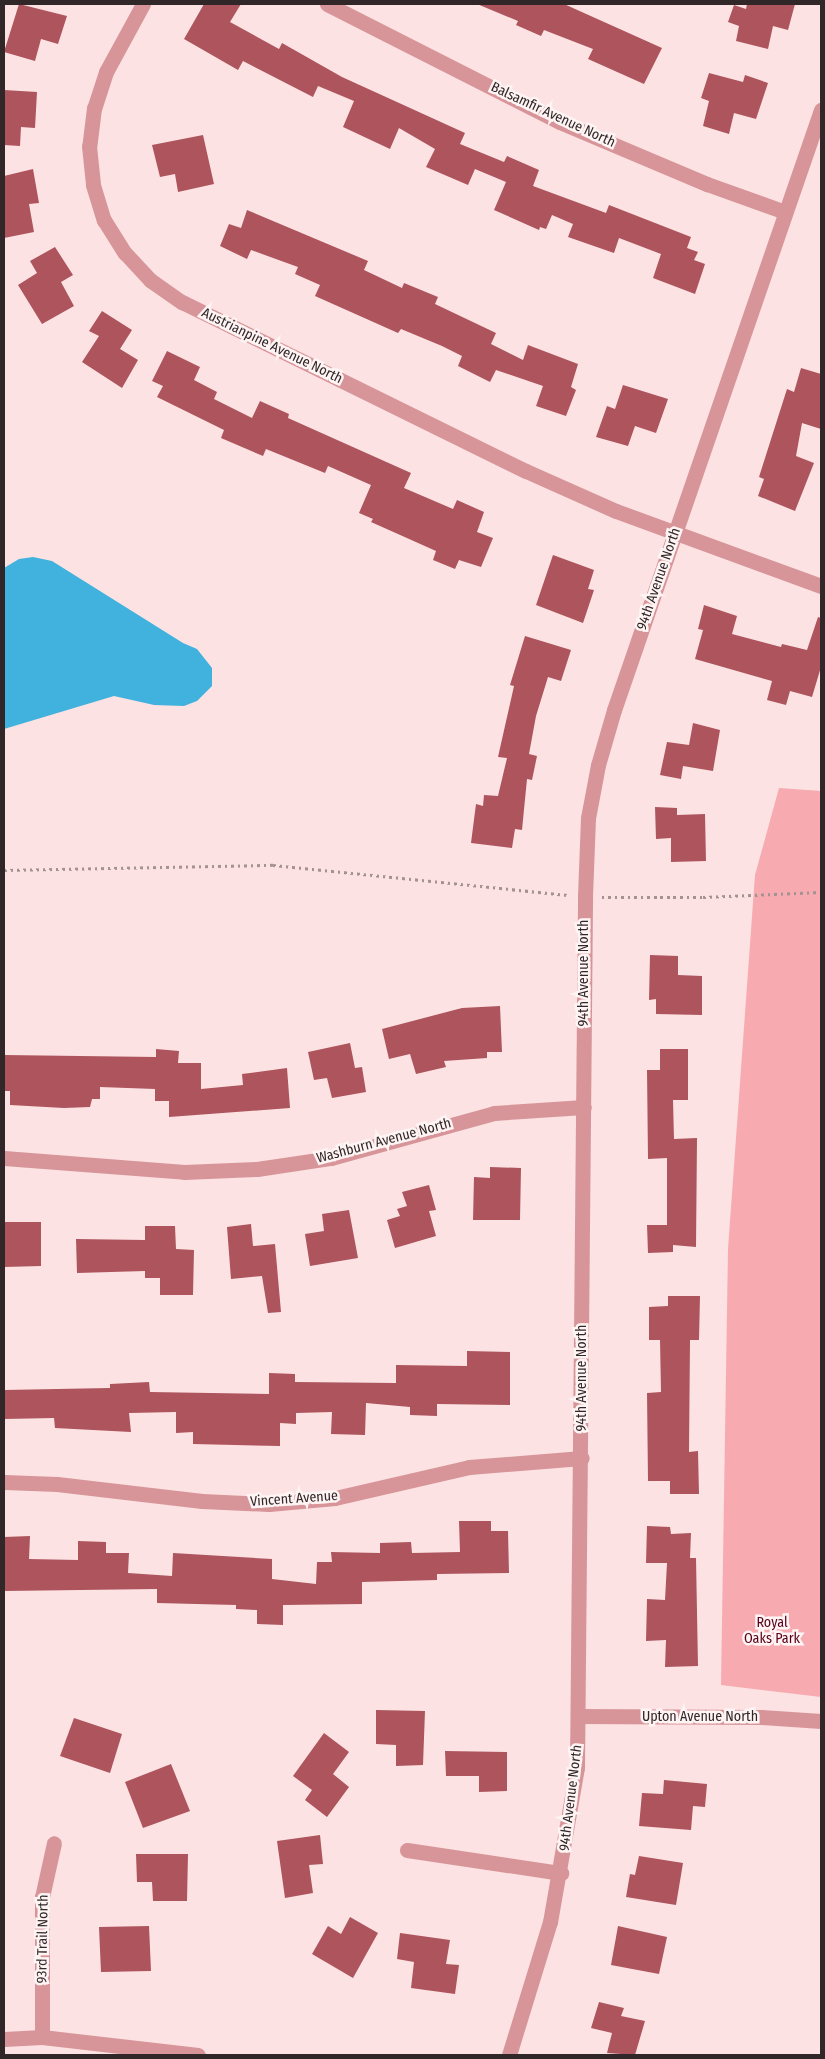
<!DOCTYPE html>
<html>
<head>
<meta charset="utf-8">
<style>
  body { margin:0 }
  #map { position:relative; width:825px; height:2059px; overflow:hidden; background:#fce2e3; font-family:"Fira Sans Condensed",sans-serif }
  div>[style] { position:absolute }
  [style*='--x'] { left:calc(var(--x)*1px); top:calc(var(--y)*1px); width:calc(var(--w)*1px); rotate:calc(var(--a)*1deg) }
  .green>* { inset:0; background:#f7aaaf }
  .water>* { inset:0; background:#41b2dd }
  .building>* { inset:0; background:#ad545d }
  .path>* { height:3px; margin-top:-1.5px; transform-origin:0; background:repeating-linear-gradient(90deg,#a49192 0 2.5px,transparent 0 6.5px) }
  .minor>* { height:15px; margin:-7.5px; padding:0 7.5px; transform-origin:7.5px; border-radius:7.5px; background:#d79599 }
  span { translate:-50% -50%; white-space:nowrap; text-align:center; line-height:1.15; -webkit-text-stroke:5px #fef4f4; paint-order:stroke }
  .street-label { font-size:14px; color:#312728 }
  .park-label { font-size:14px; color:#590018 }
  .frame { position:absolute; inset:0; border:5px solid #312728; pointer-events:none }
</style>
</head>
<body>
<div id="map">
  <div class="green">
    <i style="clip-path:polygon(779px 788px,821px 791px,821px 1697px,721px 1685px,728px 1249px,755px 875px)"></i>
  </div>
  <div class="water">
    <i style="clip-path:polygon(33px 557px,52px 561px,183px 643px,197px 649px,212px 668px,212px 686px,197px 701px,184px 706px,154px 705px,114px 696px,4px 729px,4px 568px,19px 559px)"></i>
  </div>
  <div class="building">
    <i style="clip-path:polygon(19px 4px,67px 16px,58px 44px,41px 39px,35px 61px,4px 52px)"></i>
    <i style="clip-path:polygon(204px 4px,241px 4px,230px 22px,279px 49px,282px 43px,342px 77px,465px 133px,460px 144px,504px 162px,507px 156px,539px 170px,533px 186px,606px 213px,609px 205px,691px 237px,687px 248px,698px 252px,694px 260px,705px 264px,695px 294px,653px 278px,661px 254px,619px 238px,614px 253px,568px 237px,573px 224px,552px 215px,546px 229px,540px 227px,539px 230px,494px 210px,506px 182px,475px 169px,468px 185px,426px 167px,435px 149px,399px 128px,390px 149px,343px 127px,354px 101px,318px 86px,313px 97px,243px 61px,238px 70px,184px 39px)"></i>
    <i style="clip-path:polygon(477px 4px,564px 4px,662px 48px,644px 84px,588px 59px,593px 49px,544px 30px,541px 36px,516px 25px,518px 21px)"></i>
    <i style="clip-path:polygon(747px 4px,795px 4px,788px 30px,773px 26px,768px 49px,736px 41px,739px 26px,728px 22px,734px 5px,746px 9px)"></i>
    <i style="clip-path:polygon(709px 73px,743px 82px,745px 75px,768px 83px,756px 119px,734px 113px,729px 134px,703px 126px,709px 101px,701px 98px)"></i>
    <i style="clip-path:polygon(4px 90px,37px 92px,35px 128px,21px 127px,20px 146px,4px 145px)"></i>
    <i style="clip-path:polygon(203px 135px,214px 184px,178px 192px,175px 174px,160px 177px,152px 145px)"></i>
    <i style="clip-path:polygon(33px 169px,39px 203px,29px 204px,34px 232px,4px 238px,4px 176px)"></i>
    <i style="clip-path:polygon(247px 210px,368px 261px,364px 270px,402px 288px,404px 283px,438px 297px,435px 304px,496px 333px,491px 344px,523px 360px,528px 345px,578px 364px,571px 387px,576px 390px,566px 416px,536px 406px,543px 386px,496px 370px,490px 382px,458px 366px,462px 356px,442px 346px,401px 329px,398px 333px,315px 296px,320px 285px,295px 274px,298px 267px,251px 250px,247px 259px,220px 246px,229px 224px,241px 228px)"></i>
    <i style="clip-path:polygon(55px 247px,73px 275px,61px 282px,74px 306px,42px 324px,18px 285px,37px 273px,30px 261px)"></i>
    <i style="clip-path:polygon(102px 311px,132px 330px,120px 349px,138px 360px,122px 388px,82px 362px,99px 336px,89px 331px)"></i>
    <i style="clip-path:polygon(167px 351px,200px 367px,194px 380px,217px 392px,214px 399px,252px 418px,260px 401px,289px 414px,288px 418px,411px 473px,404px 488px,453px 509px,457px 500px,484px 512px,477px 532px,493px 538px,481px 567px,459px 560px,455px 569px,433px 560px,436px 551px,371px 522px,373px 519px,359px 513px,371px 485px,328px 466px,325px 473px,266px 449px,263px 456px,221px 438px,224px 430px,157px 397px,163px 386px,152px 381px)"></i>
    <i style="clip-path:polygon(801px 368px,821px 374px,821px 429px,802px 423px,796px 456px,814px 463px,795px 511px,758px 496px,764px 479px,759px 477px,787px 389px,794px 392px)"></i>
    <i style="clip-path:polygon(623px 385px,668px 399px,656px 433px,635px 426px,628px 446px,596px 437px,607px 406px,615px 409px)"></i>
    <i style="clip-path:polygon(553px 555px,594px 570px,588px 589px,594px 590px,583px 623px,536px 605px)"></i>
    <i style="clip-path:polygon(704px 605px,737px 616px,732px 634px,781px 647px,782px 644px,807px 650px,818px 617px,821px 618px,821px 667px,812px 697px,790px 691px,786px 705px,767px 700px,772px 681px,695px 659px,703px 630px,698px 629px)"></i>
    <i style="clip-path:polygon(525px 636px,571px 650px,561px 681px,548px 677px,536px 716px,529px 754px,537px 756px,532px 780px,527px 779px,522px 830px,515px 829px,512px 848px,471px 843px,476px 804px,483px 806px,484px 795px,498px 796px,507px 758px,498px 757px,514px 686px,510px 685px)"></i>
    <i style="clip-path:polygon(693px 723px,720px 730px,713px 771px,683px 766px,681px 779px,660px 775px,667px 742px,689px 745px)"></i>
    <i style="clip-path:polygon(655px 807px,677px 808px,677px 815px,705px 814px,706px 861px,671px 862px,671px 838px,656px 839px)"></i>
    <i style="clip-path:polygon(650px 955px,678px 956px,678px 975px,702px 976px,702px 1015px,656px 1014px,656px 999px,649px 1000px)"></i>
    <i style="clip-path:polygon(500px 1006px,502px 1052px,487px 1052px,487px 1058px,444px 1061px,446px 1067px,416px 1074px,410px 1054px,389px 1059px,382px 1029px,462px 1008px)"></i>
    <i style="clip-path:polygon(350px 1043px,355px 1068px,362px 1067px,366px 1092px,332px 1098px,327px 1078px,314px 1080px,308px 1052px)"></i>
    <i style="clip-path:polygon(156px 1049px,179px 1051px,178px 1063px,201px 1063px,201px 1089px,243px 1085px,242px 1074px,287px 1068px,290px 1108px,169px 1117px,169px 1101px,155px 1101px,155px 1089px,100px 1087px,100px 1099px,92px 1099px,90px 1107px,64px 1108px,10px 1105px,10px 1091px,4px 1091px,4px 1055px,156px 1057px)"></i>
    <i style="clip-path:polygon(660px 1049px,688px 1049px,688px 1100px,673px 1100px,674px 1139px,697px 1138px,696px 1247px,673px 1245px,673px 1252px,648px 1253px,647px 1225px,667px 1225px,667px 1158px,648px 1159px,647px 1070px,660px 1070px)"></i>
    <i style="clip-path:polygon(490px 1167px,521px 1168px,520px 1220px,473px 1220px,474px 1177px,490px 1178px)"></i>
    <i style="clip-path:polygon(429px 1185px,436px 1210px,429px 1211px,436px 1236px,395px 1248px,387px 1220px,400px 1216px,397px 1209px,407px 1206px,402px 1192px)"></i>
    <i style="clip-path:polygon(349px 1210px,358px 1258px,310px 1266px,305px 1234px,324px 1231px,322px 1214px)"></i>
    <i style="clip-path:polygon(4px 1222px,41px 1222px,41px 1266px,4px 1267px)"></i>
    <i style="clip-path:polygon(251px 1224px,253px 1246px,275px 1244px,281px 1312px,268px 1313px,262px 1276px,231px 1279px,227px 1227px)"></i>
    <i style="clip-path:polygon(145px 1226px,175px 1226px,176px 1249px,194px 1250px,193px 1295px,160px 1295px,160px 1278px,145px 1278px,145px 1271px,77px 1273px,76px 1239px,145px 1240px)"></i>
    <i style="clip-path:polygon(668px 1296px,700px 1296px,699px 1340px,690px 1340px,689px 1452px,698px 1451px,699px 1494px,670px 1494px,670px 1481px,648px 1481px,647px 1393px,661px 1392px,660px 1340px,649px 1340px,649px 1307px,668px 1306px)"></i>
    <i style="clip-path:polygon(467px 1351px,510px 1352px,510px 1405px,437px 1404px,437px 1416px,410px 1415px,410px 1407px,366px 1403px,365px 1435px,331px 1434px,332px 1412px,296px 1413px,296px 1424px,280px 1423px,280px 1446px,193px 1444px,193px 1432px,176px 1433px,176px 1412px,129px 1413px,131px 1432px,55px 1428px,54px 1418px,4px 1419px,4px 1390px,110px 1388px,110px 1384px,149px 1382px,150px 1392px,269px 1394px,269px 1373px,295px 1374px,295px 1382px,396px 1383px,396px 1365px,467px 1366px)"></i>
    <i style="clip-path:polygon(459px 1521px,491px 1521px,491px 1531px,508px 1531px,509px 1573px,437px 1574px,437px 1580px,362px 1582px,362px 1604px,283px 1605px,283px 1625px,257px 1624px,257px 1610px,236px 1609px,236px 1605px,157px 1603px,157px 1589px,4px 1591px,4px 1537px,30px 1536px,29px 1559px,78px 1560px,78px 1541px,106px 1542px,106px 1553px,129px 1553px,128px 1573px,172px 1576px,173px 1553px,272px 1559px,272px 1579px,316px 1584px,317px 1562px,332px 1562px,331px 1552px,380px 1553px,380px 1543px,411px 1542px,412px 1553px,460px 1552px)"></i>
    <i style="clip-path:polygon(647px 1526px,670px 1527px,671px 1534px,691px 1533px,690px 1558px,696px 1558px,698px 1666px,665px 1667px,666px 1640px,646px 1641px,647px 1599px,665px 1600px,667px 1563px,646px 1563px)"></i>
    <i style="clip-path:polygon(376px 1710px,425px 1711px,423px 1765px,396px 1766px,396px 1745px,376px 1744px)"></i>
    <i style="clip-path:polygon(74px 1718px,122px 1734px,110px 1773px,60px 1756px)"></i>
    <i style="clip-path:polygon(324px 1733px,349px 1752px,333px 1774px,349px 1787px,327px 1817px,305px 1800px,312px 1790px,293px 1776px)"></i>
    <i style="clip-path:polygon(445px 1751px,507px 1752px,507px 1791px,479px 1792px,479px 1776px,446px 1776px)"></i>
    <i style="clip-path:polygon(171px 1764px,190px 1811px,143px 1828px,125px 1782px)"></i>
    <i style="clip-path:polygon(664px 1780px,707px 1784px,705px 1807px,693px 1806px,691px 1830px,639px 1826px,642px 1793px,663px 1794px)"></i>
    <i style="clip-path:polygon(320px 1835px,323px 1864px,309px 1865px,313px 1893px,285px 1898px,277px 1841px)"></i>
    <i style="clip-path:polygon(136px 1854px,188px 1854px,187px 1901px,153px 1901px,152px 1882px,137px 1882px)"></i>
    <i style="clip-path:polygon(639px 1856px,683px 1863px,676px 1905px,626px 1897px,630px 1874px,635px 1875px)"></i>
    <i style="clip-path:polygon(350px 1917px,378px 1933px,353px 1978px,312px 1954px,328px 1926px,341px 1934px)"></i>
    <i style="clip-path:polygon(149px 1926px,151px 1971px,101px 1972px,99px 1927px)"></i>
    <i style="clip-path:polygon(618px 1926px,667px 1937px,659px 1974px,611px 1965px)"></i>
    <i style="clip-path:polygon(400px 1933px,450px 1940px,446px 1964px,459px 1965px,455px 1994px,411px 1988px,414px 1962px,397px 1959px)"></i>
    <i style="clip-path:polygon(599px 2002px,624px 2008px,621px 2016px,645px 2021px,635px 2055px,607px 2053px,612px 2033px,591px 2028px)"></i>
  </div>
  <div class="path">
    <i style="--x:4;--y:870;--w:269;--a:-1.1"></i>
    <i style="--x:273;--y:865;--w:296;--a:5.8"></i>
    <i style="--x:602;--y:897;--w:101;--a:0"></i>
    <i style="--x:703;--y:897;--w:118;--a:-2.4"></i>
  </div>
  <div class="minor">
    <i style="--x:143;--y:4;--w:77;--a:118.6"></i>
    <i style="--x:106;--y:72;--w:38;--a:108"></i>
    <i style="--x:94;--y:108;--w:38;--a:97"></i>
    <i style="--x:89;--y:146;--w:39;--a:84"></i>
    <i style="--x:93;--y:185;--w:37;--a:73"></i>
    <i style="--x:104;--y:220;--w:39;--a:58"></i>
    <i style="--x:125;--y:253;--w:37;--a:47"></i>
    <i style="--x:150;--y:280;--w:39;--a:35"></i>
    <i style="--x:182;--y:302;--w:383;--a:26.2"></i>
    <i style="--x:526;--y:471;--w:98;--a:24"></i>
    <i style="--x:616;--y:511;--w:218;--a:20.1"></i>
    <i style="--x:327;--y:4;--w:261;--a:26.9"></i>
    <i style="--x:560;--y:122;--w:160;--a:22.9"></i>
    <i style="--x:707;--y:184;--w:83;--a:19.7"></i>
    <i style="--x:4;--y:1158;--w:181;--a:4.4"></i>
    <i style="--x:184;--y:1172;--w:73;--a:-2.4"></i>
    <i style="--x:257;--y:1169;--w:75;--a:-8.5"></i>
    <i style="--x:331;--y:1158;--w:169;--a:-15.4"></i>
    <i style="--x:494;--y:1113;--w:90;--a:-3.8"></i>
    <i style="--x:4;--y:1482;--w:53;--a:2.2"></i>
    <i style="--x:57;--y:1484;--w:146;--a:6.7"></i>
    <i style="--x:202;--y:1501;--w:67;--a:2.6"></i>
    <i style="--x:269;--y:1504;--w:66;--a:-5.2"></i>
    <i style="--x:335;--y:1498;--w:138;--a:-13"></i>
    <i style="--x:469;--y:1467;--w:113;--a:-4.6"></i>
    <i style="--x:579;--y:1716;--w:182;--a:0.3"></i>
    <i style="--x:761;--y:1717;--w:60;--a:3.8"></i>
    <i style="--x:407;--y:1850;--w:156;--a:8.5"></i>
    <i style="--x:42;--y:2037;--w:140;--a:-90"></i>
    <i style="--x:42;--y:1897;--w:55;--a:-77.5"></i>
    <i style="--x:4;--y:2039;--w:38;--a:-3"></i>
    <i style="--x:42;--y:2037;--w:157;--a:6.6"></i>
    <i style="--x:509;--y:2055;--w:139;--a:-72.9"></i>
    <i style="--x:550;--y:1922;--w:156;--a:-80.1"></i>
    <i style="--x:577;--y:1768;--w:872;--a:-89.47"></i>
    <i style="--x:585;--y:896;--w:78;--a:-87.8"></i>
    <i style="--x:588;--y:818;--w:54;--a:-79.3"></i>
    <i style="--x:598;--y:765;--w:57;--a:-73.8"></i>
    <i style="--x:614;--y:710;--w:635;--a:-70.97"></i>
  </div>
  <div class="street-label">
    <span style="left:553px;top:115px;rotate:25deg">Balsamfir Avenue North</span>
    <span style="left:272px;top:346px;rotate:26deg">Austrianpine Avenue North</span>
    <span style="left:659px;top:579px;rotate:-71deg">94th Avenue North</span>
    <span style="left:584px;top:973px;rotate:-90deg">94th Avenue North</span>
    <span style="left:384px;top:1141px;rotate:-15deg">Washburn Avenue North</span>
    <span style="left:582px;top:1378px;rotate:-90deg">94th Avenue North</span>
    <span style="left:294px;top:1499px;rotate:-4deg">Vincent Avenue</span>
    <span style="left:700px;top:1717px">Upton Avenue North</span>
    <span style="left:571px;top:1798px;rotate:-83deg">94th Avenue North</span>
    <span style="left:43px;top:1939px;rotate:-89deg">93rd Trail North</span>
  </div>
  <div class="park-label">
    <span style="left:772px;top:1631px">Royal<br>Oaks Park</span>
  </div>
  <div class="frame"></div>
</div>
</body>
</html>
